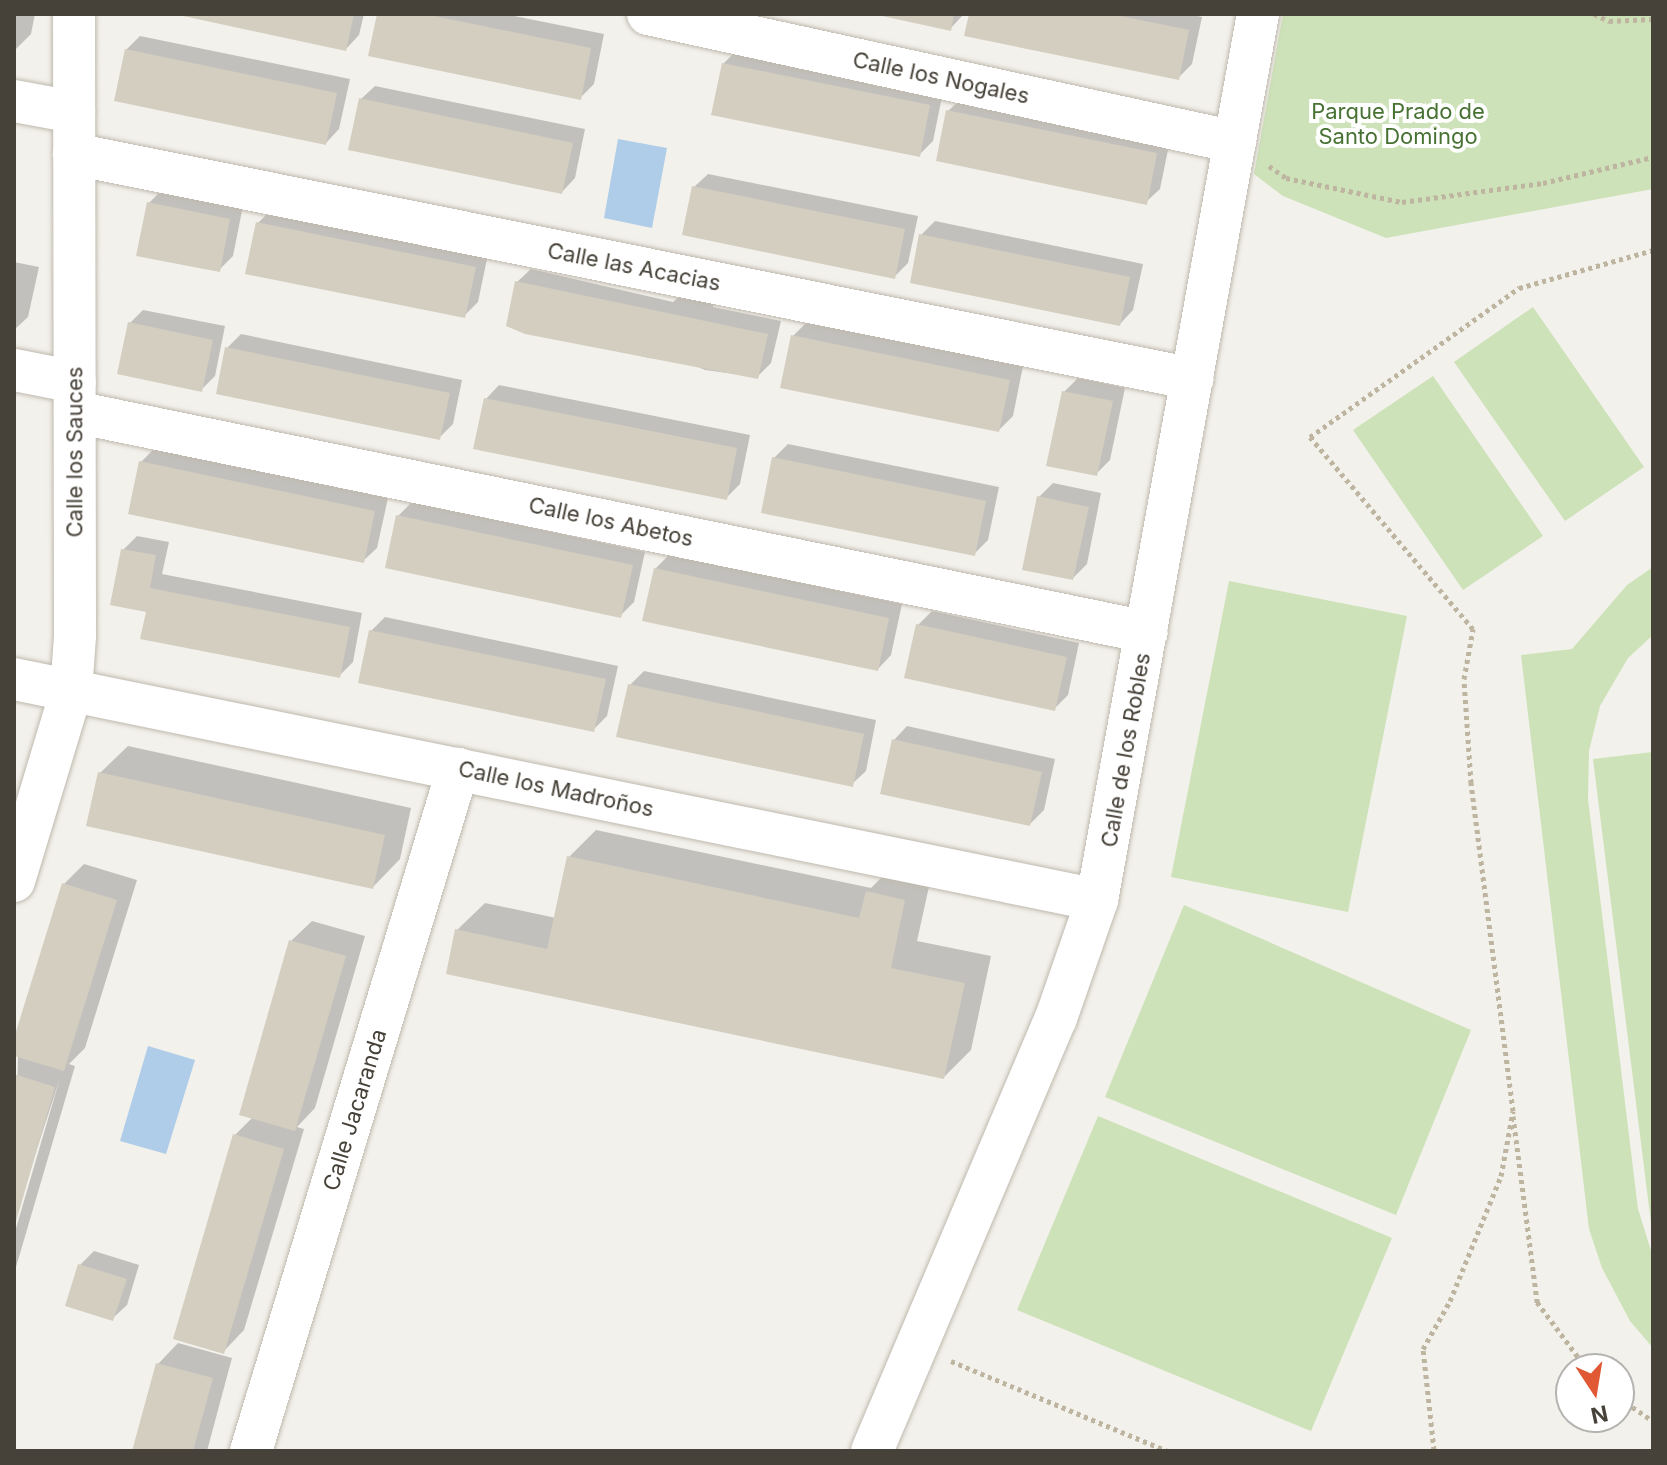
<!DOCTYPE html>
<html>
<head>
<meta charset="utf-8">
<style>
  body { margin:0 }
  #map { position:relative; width:1667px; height:1465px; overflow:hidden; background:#f3f1eb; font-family:Inter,sans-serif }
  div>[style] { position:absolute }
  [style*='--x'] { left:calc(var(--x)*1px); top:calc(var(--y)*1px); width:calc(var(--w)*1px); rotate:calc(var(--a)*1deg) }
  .green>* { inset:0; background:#cde2b9 }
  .water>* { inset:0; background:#afcde8 }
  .shadow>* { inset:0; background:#0003 }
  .building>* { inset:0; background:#d4cec1 }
  .path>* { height:5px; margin-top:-2.5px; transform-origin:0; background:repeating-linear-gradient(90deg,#beb5a1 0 4px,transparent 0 8px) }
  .roads { filter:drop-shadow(0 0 2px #beb9ae) drop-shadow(0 0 2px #beb9ae) }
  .minor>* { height:42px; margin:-21px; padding:0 21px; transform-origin:21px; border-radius:21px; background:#fff }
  span { translate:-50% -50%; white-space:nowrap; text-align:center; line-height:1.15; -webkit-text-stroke:8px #fff; paint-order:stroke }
  .street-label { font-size:22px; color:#474239 }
  .park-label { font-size:22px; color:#477233 }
  .frame { position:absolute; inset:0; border:16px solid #474239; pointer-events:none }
  .north { position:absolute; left:1555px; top:1353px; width:80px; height:80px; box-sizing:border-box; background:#fff; border:2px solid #b5b3b0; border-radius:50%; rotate:168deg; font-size:22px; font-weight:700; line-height:32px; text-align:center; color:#474239 }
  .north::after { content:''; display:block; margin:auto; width:28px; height:36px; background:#e15934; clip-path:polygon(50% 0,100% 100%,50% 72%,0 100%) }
</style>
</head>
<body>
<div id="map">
  <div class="green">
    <i style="clip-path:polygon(1283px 14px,1653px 14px,1653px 189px,1386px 238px,1283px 196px,1254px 174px)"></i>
    <i style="clip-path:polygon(1533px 307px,1644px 467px,1565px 521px,1454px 362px)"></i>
    <i style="clip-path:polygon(1433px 376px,1543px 536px,1463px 590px,1353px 430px)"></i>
    <i style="clip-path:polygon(1653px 567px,1653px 635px,1628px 658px,1600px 706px,1589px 751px,1588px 799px,1638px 1209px,1653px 1257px,1653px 1348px,1630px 1321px,1602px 1268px,1589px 1229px,1521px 655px,1572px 649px,1627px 585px)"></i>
    <i style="clip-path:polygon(1229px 581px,1407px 616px,1348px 912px,1171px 877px)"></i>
    <i style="clip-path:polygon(1653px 752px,1653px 1239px,1593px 759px)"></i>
    <i style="clip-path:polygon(1184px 905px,1471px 1030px,1396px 1215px,1105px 1097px)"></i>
    <i style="clip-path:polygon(1098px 1116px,1392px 1238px,1311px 1431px,1017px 1310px)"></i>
  </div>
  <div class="water">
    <i style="clip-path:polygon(618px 139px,667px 148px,652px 228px,604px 218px)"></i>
    <i style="clip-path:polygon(148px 1046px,195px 1060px,166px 1154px,120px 1141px)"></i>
  </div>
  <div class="shadow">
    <i style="clip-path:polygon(14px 14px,35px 14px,31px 34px,14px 51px)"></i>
    <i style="clip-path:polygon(176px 14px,364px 14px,359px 35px,346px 49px)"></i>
    <i style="clip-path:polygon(379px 14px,504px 14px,604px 34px,594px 84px,580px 98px)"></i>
    <i style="clip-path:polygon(876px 14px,964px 14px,950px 29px)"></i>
    <i style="clip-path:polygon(971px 14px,1189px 14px,1202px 17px,1192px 64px,1178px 78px)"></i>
    <i style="clip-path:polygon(140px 36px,350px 79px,339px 129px,326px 143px,126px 50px)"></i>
    <i style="clip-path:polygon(737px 50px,943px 92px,933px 141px,919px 155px,723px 64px)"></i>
    <i style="clip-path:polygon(375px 86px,585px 129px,575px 178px,562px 192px,361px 99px)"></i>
    <i style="clip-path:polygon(962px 98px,1170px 140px,1160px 189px,1146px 202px,948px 111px)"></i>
    <i style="clip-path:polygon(708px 174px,918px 216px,908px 263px,894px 277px,694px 187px)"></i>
    <i style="clip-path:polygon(163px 189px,243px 206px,233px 256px,219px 270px,149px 203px)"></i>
    <i style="clip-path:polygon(272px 209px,488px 254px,478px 302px,464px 316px,258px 223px)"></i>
    <i style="clip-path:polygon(935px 221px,1143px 264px,1133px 310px,1120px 324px,921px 235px)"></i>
    <i style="clip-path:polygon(14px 262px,39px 267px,28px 317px,14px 330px)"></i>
    <i style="clip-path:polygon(531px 269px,673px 302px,681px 295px,715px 299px,713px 307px,781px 321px,771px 363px,757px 377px,705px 370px,686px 362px,649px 358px,508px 324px,517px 282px)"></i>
    <i style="clip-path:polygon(143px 310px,225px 326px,215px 376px,202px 389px,130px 323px)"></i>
    <i style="clip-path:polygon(807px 322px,1023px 366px,1013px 416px,999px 430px,793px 336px)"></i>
    <i style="clip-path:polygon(241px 334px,462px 380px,453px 424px,439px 438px,227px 348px)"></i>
    <i style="clip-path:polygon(1078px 378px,1125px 388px,1110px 460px,1096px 474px,1064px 392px)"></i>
    <i style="clip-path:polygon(499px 385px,750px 435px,740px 484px,726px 498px,486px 399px)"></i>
    <i style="clip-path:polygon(788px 444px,999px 487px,988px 540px,974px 554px,774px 458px)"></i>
    <i style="clip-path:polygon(155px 448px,388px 498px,377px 548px,363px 561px,141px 462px)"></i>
    <i style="clip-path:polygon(1053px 483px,1101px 493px,1087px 564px,1073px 578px,1039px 497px)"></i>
    <i style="clip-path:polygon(412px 502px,645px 552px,634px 602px,620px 616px,398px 516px)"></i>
    <i style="clip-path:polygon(137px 536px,169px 542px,162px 574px,362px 613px,353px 662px,339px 676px,148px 610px,123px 550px)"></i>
    <i style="clip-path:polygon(669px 555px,902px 604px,891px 655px,878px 669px,655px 569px)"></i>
    <i style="clip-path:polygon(932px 611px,1079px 643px,1068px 695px,1054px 709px,918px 625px)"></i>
    <i style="clip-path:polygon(385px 617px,618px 666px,607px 716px,593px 730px,371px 631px)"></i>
    <i style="clip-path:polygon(644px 671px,876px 720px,866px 771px,852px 784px,630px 685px)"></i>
    <i style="clip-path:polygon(907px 726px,1055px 759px,1044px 810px,1030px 824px,894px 740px)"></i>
    <i style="clip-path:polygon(128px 746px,411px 808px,400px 859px,373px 887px,100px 773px)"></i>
    <i style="clip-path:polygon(596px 830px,871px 888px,895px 864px,932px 873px,917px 941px,991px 956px,971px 1050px,944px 1077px,457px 930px,485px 903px,556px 918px,569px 857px)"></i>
    <i style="clip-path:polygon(84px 864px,137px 880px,85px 1048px,69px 1064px,75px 1066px,14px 1274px,14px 1235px,60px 1078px,14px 1220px,18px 1055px,14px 1045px,64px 884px)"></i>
    <i style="clip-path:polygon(312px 921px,365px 936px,315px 1108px,297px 1127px,304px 1129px,244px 1330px,224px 1351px,235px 1135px,253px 1117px,291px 941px)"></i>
    <i style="clip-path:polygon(94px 1251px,139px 1265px,127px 1305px,113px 1318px,80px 1265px)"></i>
    <i style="clip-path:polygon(178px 1343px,232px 1358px,207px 1451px,134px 1451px,158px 1364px)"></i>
  </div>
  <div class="building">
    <i style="clip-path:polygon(174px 14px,354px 14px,346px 51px)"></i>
    <i style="clip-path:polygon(377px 14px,424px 14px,591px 48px,581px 100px,368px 56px)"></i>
    <i style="clip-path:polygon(873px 14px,954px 14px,951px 31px)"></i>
    <i style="clip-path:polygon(969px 14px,1111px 14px,1189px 30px,1179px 80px,964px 36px)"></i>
    <i style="clip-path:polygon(125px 49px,337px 93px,326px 145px,114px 101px)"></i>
    <i style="clip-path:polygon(722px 63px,930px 105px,920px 157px,711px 115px)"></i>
    <i style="clip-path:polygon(359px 98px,573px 143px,562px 194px,348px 150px)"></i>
    <i style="clip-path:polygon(946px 110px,1157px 153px,1147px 205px,936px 161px)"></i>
    <i style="clip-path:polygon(692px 186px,905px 229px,895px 279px,682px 235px)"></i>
    <i style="clip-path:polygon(147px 202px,230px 219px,220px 272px,136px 256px)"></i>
    <i style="clip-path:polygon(256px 222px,476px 267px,465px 318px,245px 274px)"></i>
    <i style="clip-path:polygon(919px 234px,1130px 277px,1120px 326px,910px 283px)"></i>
    <i style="clip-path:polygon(515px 281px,768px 334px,758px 379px,525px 334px,506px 326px)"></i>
    <i style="clip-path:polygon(128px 322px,213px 340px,202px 392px,117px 374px)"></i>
    <i style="clip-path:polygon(791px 335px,1010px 380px,999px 432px,780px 388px)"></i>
    <i style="clip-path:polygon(225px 347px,450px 393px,440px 440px,216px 394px)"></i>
    <i style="clip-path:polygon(1062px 391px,1113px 401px,1097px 476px,1046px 466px)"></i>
    <i style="clip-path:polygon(484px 398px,737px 448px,727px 500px,473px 449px)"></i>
    <i style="clip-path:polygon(772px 457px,986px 501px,975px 556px,761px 513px)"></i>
    <i style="clip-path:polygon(139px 461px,375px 511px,364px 563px,128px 514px)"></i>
    <i style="clip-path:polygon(1037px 496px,1089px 507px,1073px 580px,1022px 570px)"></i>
    <i style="clip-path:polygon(396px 515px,633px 565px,621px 618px,385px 568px)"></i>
    <i style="clip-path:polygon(121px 549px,156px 555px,150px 588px,350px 627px,340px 678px,140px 639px,146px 612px,110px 605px)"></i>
    <i style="clip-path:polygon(654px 568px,889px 618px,878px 671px,642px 621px)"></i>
    <i style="clip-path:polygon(916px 624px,1067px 657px,1055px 711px,904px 678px)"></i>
    <i style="clip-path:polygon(369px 630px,606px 679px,594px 732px,358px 683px)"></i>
    <i style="clip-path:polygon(628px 684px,864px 734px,853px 787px,616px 737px)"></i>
    <i style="clip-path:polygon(892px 739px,1042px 772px,1030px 826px,880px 794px)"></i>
    <i style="clip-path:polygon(98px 772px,385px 835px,373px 889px,86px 826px)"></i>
    <i style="clip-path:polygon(567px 856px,859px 918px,866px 891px,905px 900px,891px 968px,965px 983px,944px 1079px,446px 974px,455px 929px,547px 949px)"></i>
    <i style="clip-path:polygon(62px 883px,117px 900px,64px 1071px,14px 1056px,14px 1038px)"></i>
    <i style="clip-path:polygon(289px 940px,346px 956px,295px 1131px,239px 1115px)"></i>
    <i style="clip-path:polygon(14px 1074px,55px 1087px,15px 1225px,14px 1225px)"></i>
    <i style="clip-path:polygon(233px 1134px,284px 1149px,224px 1354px,173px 1339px)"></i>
    <i style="clip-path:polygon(78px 1264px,127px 1279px,113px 1321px,65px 1306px)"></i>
    <i style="clip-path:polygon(156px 1363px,213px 1378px,193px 1451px,132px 1451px)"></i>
  </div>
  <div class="path">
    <i style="--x:1594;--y:14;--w:17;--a:25"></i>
    <i style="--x:1609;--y:21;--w:44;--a:-2.6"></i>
    <i style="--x:1269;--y:166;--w:21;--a:35"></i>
    <i style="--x:1286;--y:178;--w:118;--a:11.7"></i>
    <i style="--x:1402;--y:202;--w:142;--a:-7.7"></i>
    <i style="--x:1543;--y:183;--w:113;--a:-13.3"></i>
    <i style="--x:1513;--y:1116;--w:188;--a:82.6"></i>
    <i style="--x:1537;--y:1302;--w:84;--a:53.3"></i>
    <i style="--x:951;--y:1361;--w:234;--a:22.6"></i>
    <i style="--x:1619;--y:1398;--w:41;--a:34.1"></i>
    <i style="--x:1434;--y:1450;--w:102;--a:-96.2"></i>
    <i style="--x:1423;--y:1349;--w:55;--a:-60.6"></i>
    <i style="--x:1450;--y:1301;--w:135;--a:-67.8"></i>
    <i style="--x:1501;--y:1176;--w:66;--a:-79.5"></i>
    <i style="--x:1513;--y:1111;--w:331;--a:-97.3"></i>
    <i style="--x:1471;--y:783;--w:104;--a:-93.9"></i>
    <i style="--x:1464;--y:679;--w:51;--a:-79.8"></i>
    <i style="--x:1473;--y:629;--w:252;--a:-130.3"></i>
    <i style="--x:1310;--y:437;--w:257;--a:-35.5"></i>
    <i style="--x:1519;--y:288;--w:139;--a:-15.8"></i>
  </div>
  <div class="roads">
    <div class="minor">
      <i style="--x:648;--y:14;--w:601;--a:12.3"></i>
      <i style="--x:14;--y:101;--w:61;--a:10.4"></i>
      <i style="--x:74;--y:154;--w:1141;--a:11.37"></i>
      <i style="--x:14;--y:370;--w:62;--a:11.1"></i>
      <i style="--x:75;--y:412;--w:1094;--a:11.6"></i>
      <i style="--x:14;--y:679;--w:1105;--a:11.53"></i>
      <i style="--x:14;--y:881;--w:197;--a:-73.2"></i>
      <i style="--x:71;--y:692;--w:56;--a:-85.9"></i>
      <i style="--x:75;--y:636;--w:622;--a:-90.09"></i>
      <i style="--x:251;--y:1451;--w:713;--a:-73.12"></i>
      <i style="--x:872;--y:1451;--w:470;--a:-67"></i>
      <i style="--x:1056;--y:1018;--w:125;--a:-70.8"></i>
      <i style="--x:1097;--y:900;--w:901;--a:-79.7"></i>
    </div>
  </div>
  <div class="street-label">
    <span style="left:941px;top:78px;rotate:12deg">Calle los Nogales</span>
    <span style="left:634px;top:267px;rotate:11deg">Calle las Acacias</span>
    <span style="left:75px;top:452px;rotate:-90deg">Calle los Sauces</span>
    <span style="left:611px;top:522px;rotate:12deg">Calle los Abetos</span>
    <span style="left:1126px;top:750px;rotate:-80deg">Calle de los Robles</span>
    <span style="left:556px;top:789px;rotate:12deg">Calle los Madroños</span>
    <span style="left:355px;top:1110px;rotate:-73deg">Calle Jacaranda</span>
  </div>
  <div class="park-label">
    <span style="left:1398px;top:124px">Parque Prado de<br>Santo Domingo</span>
  </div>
  <div class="frame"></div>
  <div class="north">N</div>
</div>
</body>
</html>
